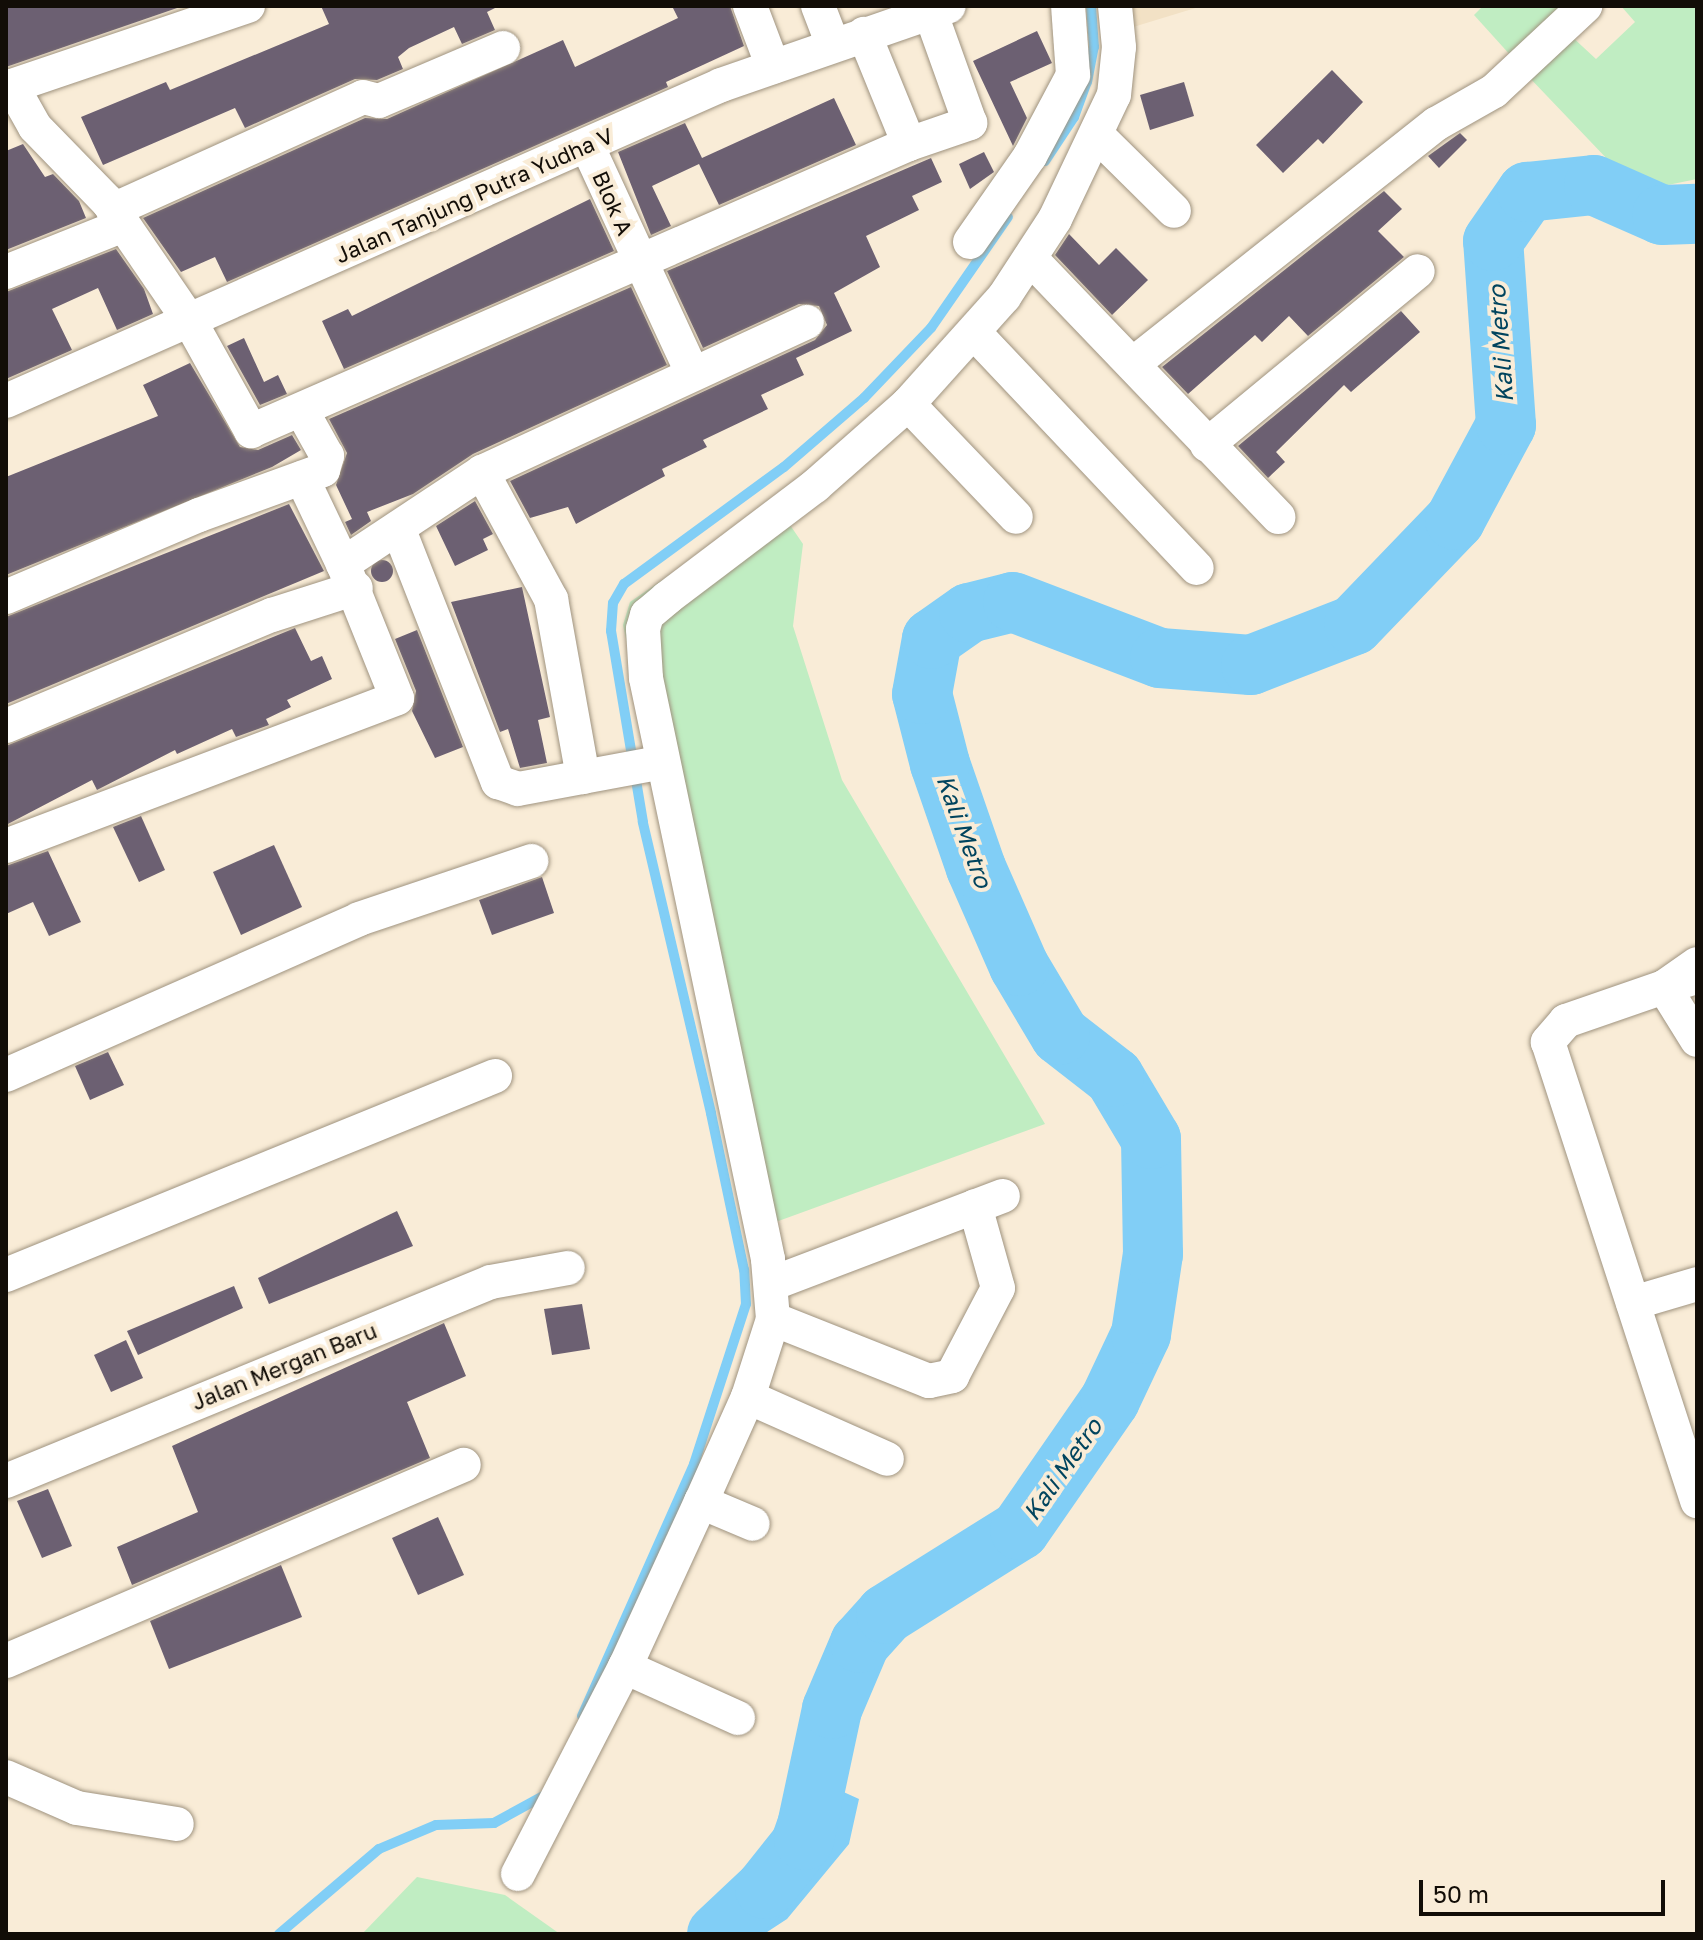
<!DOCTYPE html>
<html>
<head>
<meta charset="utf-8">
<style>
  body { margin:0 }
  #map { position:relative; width:1703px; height:1940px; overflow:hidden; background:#f9ecd7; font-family:"Golos Text",sans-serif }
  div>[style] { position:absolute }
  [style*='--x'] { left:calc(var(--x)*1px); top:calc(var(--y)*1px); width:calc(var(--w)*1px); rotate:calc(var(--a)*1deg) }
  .built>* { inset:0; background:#f2e1c5 }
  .green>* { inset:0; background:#c0edc2 }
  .water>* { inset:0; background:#81cef6 }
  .stream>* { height:10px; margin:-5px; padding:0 5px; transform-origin:5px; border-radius:5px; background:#81cef6 }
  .river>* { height:60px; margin:-30px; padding:0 30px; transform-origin:30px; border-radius:30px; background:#81cef6 }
  .building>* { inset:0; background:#6c6072 }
  .round { border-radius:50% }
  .roads { filter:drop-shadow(0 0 2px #9f937f) drop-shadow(0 0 2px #9f937f) }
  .minor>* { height:34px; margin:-17px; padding:0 17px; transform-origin:17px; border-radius:17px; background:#fff }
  span { translate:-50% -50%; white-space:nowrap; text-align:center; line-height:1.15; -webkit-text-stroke:8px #f9ecd7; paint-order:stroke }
  .street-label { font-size:22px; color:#120d07 }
  .water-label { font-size:24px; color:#00445e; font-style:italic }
  .frame { position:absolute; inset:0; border:8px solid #120d07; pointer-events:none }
  .scale { position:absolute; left:1419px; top:1880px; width:246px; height:36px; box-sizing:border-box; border:4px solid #120d07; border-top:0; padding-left:10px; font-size:24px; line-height:28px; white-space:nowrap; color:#120d07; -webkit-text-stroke:6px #f9ecd7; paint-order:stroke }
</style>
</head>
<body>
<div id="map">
  <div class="built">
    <i style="clip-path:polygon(1126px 6px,1202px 6px,1130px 28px)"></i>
  </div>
  <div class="green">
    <i style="clip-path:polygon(1483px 6px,1565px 6px,1512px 57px,1474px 15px)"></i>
    <i style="clip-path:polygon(1621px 6px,1697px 6px,1697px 179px,1653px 188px,1610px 162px,1526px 74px,1569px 34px,1596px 59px,1635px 22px)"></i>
    <i style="clip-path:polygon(775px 503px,803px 544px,793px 626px,842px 780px,1045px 1124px,754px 1230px,623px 625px,630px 602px)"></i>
    <i style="clip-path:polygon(417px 1877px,505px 1895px,560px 1934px,362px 1934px)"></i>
  </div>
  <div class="water">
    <i style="clip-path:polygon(795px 1770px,859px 1799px,849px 1844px,787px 1919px,764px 1934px,688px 1934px,769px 1843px)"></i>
  </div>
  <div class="stream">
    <i style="--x:1045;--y:161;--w:53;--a:-56.6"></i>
    <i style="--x:1074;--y:117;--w:37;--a:-70"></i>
    <i style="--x:1087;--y:82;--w:36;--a:-79"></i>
    <i style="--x:1094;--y:47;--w:41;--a:-94.2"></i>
    <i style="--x:582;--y:1716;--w:276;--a:-66"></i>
    <i style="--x:694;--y:1464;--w:168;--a:-72"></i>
    <i style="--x:746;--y:1304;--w:34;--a:-93"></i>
    <i style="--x:744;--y:1270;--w:160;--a:-101.9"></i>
    <i style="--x:711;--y:1113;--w:299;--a:-103.2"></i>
    <i style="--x:643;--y:822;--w:194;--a:-99.5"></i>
    <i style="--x:611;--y:631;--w:28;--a:-86"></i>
    <i style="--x:613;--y:603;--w:22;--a:-60"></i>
    <i style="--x:624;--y:584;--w:198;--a:-36.2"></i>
    <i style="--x:784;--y:467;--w:106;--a:-40.8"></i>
    <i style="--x:864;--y:398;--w:97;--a:-46.3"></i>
    <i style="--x:931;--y:328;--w:135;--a:-55.3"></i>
    <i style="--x:279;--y:1934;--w:131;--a:-40.4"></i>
    <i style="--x:379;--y:1849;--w:62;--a:-22.8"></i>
    <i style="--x:436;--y:1825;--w:58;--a:-2"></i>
    <i style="--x:494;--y:1823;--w:58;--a:-28.8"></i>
  </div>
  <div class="river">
    <i style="--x:717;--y:1934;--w:66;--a:-43.2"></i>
    <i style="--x:765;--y:1889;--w:63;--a:-51.5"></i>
    <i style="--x:804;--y:1840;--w:134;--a:-77.9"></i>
    <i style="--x:832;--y:1709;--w:72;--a:-67"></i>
    <i style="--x:860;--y:1643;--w:39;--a:-48"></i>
    <i style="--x:886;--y:1614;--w:158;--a:-32.1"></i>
    <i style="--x:1020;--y:1530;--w:158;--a:-55.3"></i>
    <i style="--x:1110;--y:1400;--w:73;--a:-64.8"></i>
    <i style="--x:1141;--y:1334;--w:81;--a:-81.5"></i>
    <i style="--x:1153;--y:1254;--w:115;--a:-91"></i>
    <i style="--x:1151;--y:1139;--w:72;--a:-120.8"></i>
    <i style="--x:1114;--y:1077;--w:68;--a:-142.1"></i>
    <i style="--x:1060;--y:1035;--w:80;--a:-120.7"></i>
    <i style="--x:1019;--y:966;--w:107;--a:-113.7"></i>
    <i style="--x:976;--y:868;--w:110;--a:-109.1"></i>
    <i style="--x:940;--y:764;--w:72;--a:-104.4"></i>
    <i style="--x:922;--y:694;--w:56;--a:-79.7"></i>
    <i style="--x:932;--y:639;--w:45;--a:-35.1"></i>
    <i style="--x:969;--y:613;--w:45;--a:-14"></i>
    <i style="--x:1013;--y:602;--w:157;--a:20.9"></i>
    <i style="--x:1160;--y:658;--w:91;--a:4.4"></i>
    <i style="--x:1251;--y:665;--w:110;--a:-21.2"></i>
    <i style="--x:1354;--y:625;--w:146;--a:-46.1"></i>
    <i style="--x:1455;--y:520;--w:108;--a:-61.8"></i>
    <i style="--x:1506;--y:425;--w:184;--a:-94"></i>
    <i style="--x:1493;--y:241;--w:60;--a:-55.2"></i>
    <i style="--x:1527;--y:192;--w:67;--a:-6"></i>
    <i style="--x:1594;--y:185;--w:74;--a:23.8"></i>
    <i style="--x:1662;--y:215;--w:35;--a:-2"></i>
  </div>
  <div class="building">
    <i style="clip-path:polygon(6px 6px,183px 6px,6px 67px)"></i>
    <i style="clip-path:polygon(321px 6px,499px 6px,487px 12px,495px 30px,462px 44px,454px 27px,409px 48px,398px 57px,403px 69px,377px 80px,355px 79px,245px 128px,235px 108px,103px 165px,81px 117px,166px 82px,170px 90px,329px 24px)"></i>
    <i style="clip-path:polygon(672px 6px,730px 6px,744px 46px,666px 82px,668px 87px,227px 282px,215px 257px,181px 272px,143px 218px,365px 118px,387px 119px,563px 40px,575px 67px,678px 18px)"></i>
    <i style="clip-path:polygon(1037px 31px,1052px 63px,1010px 82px,1027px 118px,1013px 146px,973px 61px)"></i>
    <i style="clip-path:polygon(1332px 70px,1363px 102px,1323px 144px,1318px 139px,1283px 173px,1256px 145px)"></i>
    <i style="clip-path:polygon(1184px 82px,1194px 116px,1150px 130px,1140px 95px)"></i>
    <i style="clip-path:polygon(834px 98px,856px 145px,719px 205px,699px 164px,652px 186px,671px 226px,651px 235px,618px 152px,685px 123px,702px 158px)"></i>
    <i style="clip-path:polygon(1460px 133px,1467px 140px,1439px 168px,1428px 156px)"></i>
    <i style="clip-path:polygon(23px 144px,45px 177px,53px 174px,79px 201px,86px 218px,6px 250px,6px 151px)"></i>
    <i style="clip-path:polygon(984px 152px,994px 172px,970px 189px,959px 164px)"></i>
    <i style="clip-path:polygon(931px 158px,942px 182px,912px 196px,919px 210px,866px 236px,880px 267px,834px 293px,852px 331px,796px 358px,804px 375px,761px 395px,768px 409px,703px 440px,707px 447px,662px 469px,665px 476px,576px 524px,568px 507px,530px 518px,510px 481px,815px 340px,827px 325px,819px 306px,799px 304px,703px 348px,667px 271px)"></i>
    <i style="clip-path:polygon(1384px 191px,1402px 209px,1378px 231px,1404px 257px,1308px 336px,1289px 316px,1262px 342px,1255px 335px,1188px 394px,1162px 367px)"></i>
    <i style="clip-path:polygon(590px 199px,614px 251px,344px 369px,322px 321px,348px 309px,352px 316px)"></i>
    <i style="clip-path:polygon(1069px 234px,1099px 265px,1116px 248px,1148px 280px,1112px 315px,1055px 255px)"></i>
    <i style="clip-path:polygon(116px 249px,144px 289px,153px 314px,117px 330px,98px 288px,52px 309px,72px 350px,6px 379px,6px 292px)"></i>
    <i style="clip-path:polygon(631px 287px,667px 365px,473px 454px,413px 494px,367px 512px,371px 521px,351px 535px,345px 522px,352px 519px,336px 485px,347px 453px,329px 419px)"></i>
    <i style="clip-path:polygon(1401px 311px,1420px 332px,1351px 392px,1344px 385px,1276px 452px,1285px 462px,1268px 478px,1238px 446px)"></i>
    <i style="clip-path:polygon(244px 338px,264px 382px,278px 375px,287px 394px,260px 405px,227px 346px)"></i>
    <i style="clip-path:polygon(190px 363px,240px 447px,258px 450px,292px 435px,301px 450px,272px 467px,6px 575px,6px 477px,158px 416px,143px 385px)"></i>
    <i style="clip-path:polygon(475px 501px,493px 534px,483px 539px,488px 550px,455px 566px,436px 526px)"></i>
    <i style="clip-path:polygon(289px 504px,324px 571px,6px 704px,6px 617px)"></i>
    <i class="round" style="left:371px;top:560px;width:22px;height:22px"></i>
    <i style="clip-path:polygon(522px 587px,550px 717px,538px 720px,547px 763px,520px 768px,508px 729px,500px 732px,451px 602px)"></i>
    <i style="clip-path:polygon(295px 628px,311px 661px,322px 656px,332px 679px,287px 700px,291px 707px,266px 719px,269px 725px,236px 737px,232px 729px,177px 754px,175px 750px,97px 790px,92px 780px,6px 825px,6px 746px)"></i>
    <i style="clip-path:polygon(417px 630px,463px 747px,435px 758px,412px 711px,416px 691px,395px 639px)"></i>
    <i style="clip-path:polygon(141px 816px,165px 870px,139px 882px,113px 827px)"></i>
    <i style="clip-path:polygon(274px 845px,302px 907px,241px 935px,213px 872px)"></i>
    <i style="clip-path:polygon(48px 851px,81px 922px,49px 936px,33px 902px,6px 914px,6px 866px)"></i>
    <i style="clip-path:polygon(542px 877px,554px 913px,492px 935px,479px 900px)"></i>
    <i style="clip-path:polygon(108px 1052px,124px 1085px,90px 1100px,75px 1066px)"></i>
    <i style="clip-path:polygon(397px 1211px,413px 1246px,269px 1304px,258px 1278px)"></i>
    <i style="clip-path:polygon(234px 1286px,243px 1308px,138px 1355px,127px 1331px)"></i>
    <i style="clip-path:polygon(582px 1304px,590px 1349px,552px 1355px,544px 1309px)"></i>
    <i style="clip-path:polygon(444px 1323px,466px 1376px,407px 1402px,430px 1458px,132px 1585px,117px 1547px,198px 1512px,172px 1446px)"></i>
    <i style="clip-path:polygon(126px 1340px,143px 1378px,111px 1392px,94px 1355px)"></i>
    <i style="clip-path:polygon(48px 1489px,72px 1546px,42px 1558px,17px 1501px)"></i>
    <i style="clip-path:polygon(438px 1517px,464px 1575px,418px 1595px,392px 1538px)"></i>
    <i style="clip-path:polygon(281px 1565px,302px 1617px,169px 1669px,150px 1621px)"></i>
  </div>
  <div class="roads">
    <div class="minor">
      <i style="--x:248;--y:6;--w:249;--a:161.3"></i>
      <i style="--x:12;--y:86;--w:47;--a:60.7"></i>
      <i style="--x:35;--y:127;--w:105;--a:45.8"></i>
      <i style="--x:108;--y:202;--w:147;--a:55.6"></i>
      <i style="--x:191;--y:323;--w:124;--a:60.9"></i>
      <i style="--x:251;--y:431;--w:718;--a:-23.57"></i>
      <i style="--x:909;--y:144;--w:119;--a:-112.2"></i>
      <i style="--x:750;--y:6;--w:65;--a:69.3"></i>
      <i style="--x:818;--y:6;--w:42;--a:69"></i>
      <i style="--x:1097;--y:135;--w:108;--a:44.6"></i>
      <i style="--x:909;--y:144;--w:65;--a:-19"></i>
      <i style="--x:970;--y:123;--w:124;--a:-109.7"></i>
      <i style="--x:587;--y:145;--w:252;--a:65.2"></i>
      <i style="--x:113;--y:210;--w:274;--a:-24.3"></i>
      <i style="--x:363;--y:97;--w:16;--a:14"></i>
      <i style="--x:379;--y:101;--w:135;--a:-23.1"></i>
      <i style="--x:970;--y:242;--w:105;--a:-55.1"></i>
      <i style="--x:1030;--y:156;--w:92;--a:-62"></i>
      <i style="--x:1073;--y:75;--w:69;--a:-94.1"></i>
      <i style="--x:1030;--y:258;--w:359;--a:46.2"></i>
      <i style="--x:6;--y:272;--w:124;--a:-21.8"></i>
      <i style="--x:983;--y:342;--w:311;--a:46.6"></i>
      <i style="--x:1133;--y:364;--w:387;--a:-38.4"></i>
      <i style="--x:1436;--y:124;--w:67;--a:-29.6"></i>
      <i style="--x:1494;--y:91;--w:125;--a:-43"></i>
      <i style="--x:6;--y:401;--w:782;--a:-23.84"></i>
      <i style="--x:721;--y:85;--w:241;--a:-19.1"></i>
      <i style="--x:908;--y:404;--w:156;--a:46.3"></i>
      <i style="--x:1207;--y:445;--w:273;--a:-39.5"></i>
      <i style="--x:482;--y:472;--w:145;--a:61.5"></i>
      <i style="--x:551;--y:599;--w:181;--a:79.8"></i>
      <i style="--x:302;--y:478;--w:95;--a:64.5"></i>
      <i style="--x:399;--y:530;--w:271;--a:68.6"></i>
      <i style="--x:498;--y:782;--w:21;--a:19"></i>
      <i style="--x:518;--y:789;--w:147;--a:-10.5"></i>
      <i style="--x:6;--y:597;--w:210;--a:-23"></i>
      <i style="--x:199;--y:515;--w:132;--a:-19.9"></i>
      <i style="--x:323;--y:470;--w:15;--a:-74"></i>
      <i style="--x:327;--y:456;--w:51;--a:-119.1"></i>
      <i style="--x:6;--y:726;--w:288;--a:-22.7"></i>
      <i style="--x:272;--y:615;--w:88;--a:-17.8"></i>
      <i style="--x:6;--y:846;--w:418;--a:-20.7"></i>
      <i style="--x:397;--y:698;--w:144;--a:-111.9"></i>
      <i style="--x:343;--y:564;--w:167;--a:-33.5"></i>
      <i style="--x:482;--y:472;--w:358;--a:-24.8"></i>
      <i style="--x:1697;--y:964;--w:40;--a:145.1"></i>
      <i style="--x:1664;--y:987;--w:34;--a:-17"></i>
      <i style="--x:1697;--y:1040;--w:62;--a:-121.9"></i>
      <i style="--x:1664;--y:987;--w:104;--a:160.9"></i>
      <i style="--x:1566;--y:1021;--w:28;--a:131"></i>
      <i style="--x:1548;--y:1042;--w:483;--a:72"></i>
      <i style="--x:6;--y:1075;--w:386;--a:-23.8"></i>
      <i style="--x:359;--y:919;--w:182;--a:-18.6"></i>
      <i style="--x:6;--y:1275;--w:528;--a:-22.14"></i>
      <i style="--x:771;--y:1284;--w:248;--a:-20.8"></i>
      <i style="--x:1633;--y:1303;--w:67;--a:-16.5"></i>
      <i style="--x:773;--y:1319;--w:168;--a:21.7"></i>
      <i style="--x:929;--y:1381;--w:24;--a:-12"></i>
      <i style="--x:952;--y:1376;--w:99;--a:-62.4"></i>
      <i style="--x:998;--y:1288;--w:85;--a:-105.7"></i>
      <i style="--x:748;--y:1397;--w:152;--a:24"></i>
      <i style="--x:6;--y:1481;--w:524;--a:-22.31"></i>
      <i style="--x:491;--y:1282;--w:78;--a:-10.3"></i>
      <i style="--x:701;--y:1502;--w:56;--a:22.9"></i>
      <i style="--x:6;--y:1661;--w:498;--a:-23.2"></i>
      <i style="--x:625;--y:1667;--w:124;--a:24.3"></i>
      <i style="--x:6;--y:1777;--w:77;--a:23.6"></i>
      <i style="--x:77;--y:1808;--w:101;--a:9.1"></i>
      <i style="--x:518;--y:1874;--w:233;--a:-62.7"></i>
      <i style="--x:625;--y:1667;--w:182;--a:-65.3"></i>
      <i style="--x:701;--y:1502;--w:115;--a:-65.9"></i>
      <i style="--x:748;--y:1397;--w:82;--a:-72.2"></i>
      <i style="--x:773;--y:1319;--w:60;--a:-94.8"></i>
      <i style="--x:768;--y:1259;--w:594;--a:-101.86"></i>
      <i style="--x:646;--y:678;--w:49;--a:-93.5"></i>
      <i style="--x:643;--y:629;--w:15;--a:-74"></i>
      <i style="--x:647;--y:615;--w:26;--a:-40"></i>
      <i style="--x:667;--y:598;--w:186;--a:-37.1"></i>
      <i style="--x:815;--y:486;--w:124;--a:-41.4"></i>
      <i style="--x:908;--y:404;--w:144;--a:-48.1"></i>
      <i style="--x:1004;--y:297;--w:93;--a:-56.8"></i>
      <i style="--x:1055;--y:219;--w:137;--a:-64.6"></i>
      <i style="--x:1114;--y:95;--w:48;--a:-84.1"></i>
      <i style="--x:1119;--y:47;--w:41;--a:-95.6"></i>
    </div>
  </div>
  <div class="street-label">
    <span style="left:474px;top:195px;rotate:-24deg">Jalan Tanjung Putra Yudha V</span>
    <span style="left:613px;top:203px;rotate:66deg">Blok A</span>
    <span style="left:284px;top:1366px;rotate:-22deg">Jalan Mergan Baru</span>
  </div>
  <div class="water-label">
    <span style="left:1500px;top:344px;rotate:-94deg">Kali Metro</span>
    <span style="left:965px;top:831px;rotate:70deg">Kali Metro</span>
    <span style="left:1062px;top:1469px;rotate:-55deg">Kali Metro</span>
  </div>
  <div class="frame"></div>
  <div class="scale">50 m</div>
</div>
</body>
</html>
